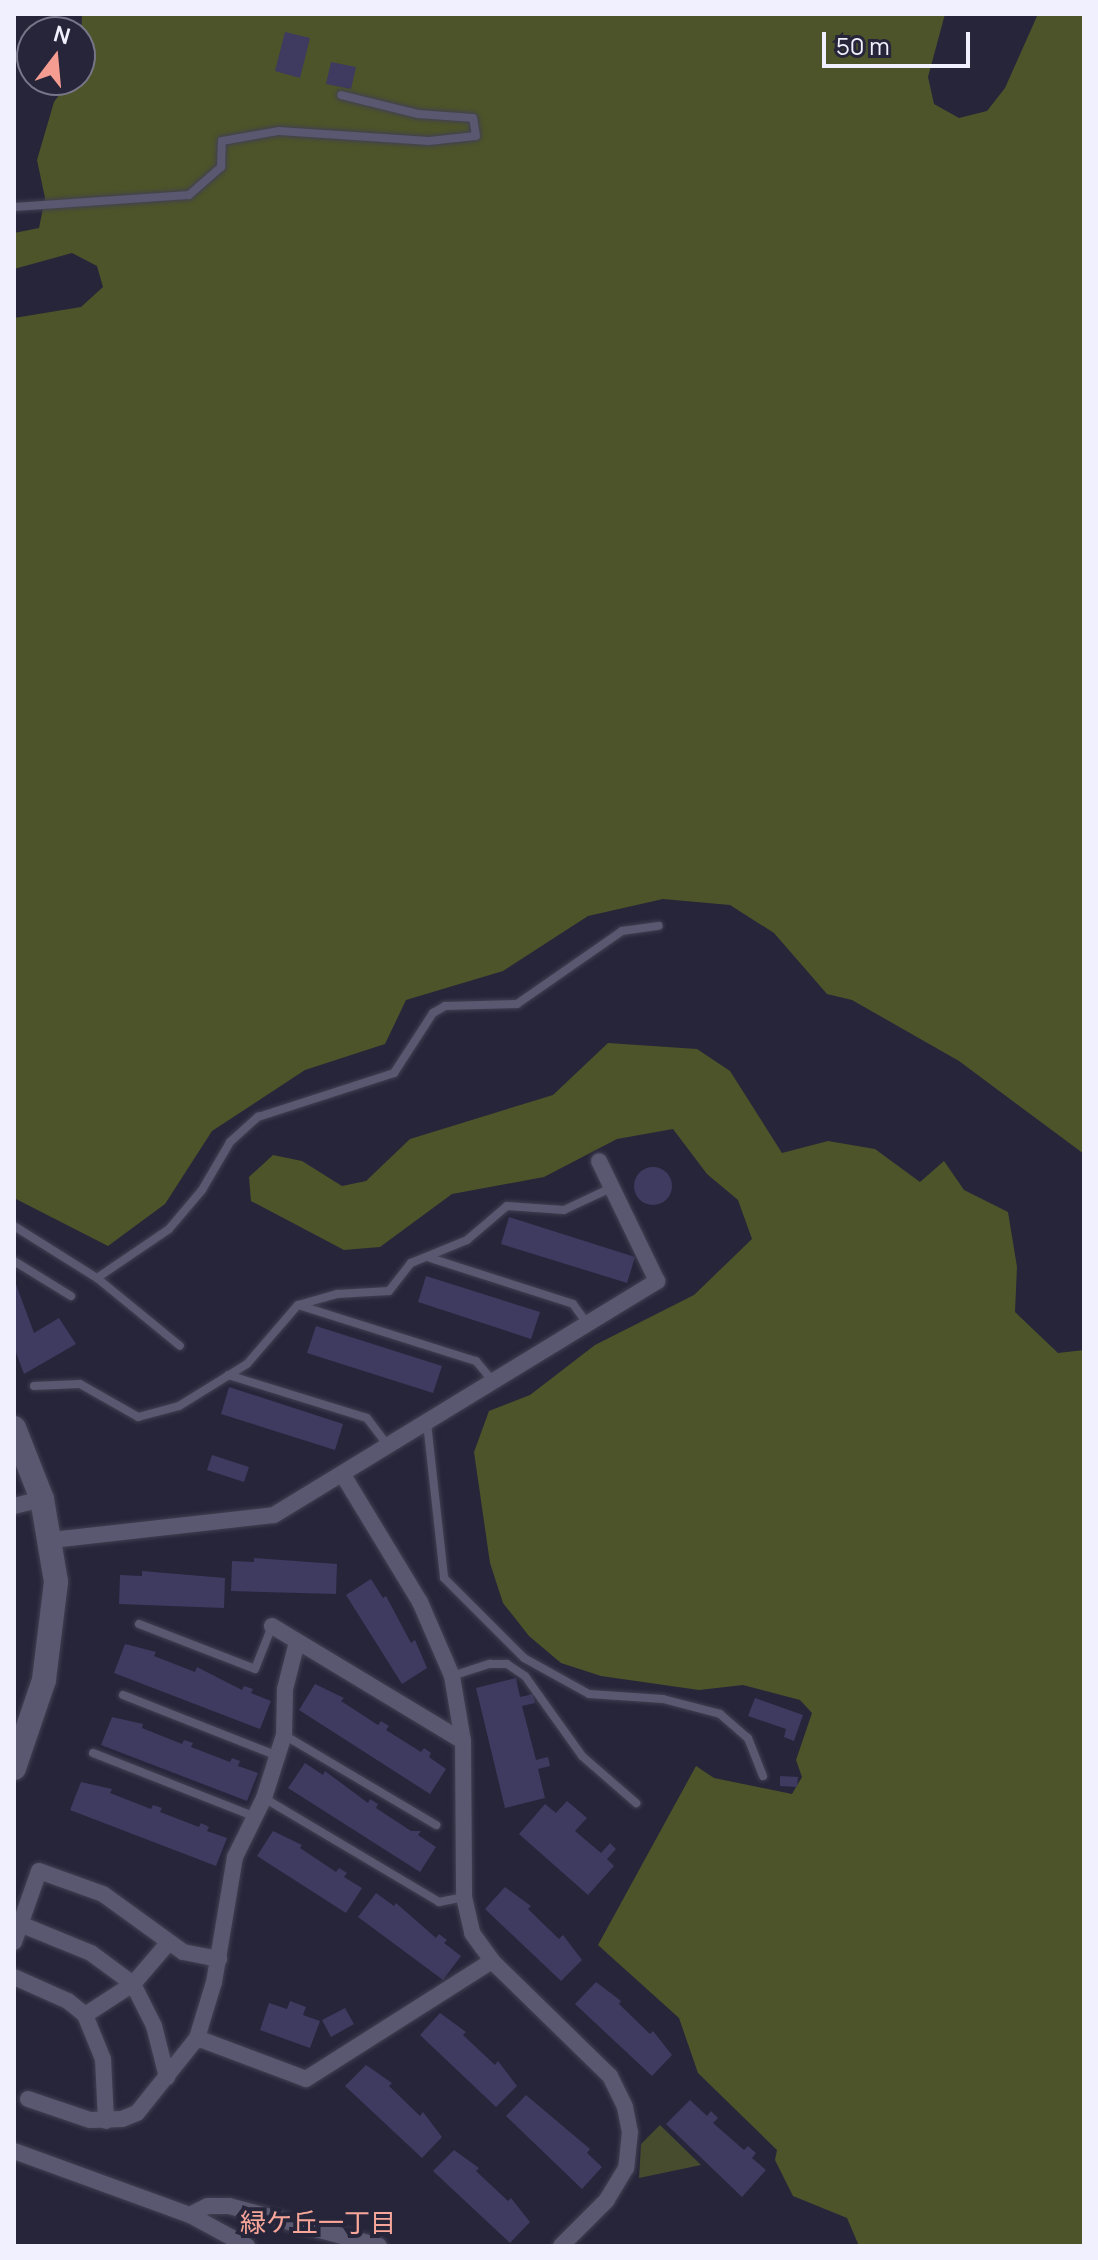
<!DOCTYPE html>
<html>
<head>
<meta charset="utf-8">
<style>
  body { margin:0 }
  #map { position:relative; width:1098px; height:2260px; overflow:hidden; background:#27253a; font-family:Manrope,"Noto Sans JP",sans-serif }
  div>[style] { position:absolute }
  [style*='--x'] { left:calc(var(--x)*1px); top:calc(var(--y)*1px); width:calc(var(--w)*1px); rotate:calc(var(--a)*1deg) }
  .green>* { inset:0; background:#474c2e }
  .forest>* { inset:0; background:#4d5429 }
  .building>* { inset:0; background:#3e3a60 }
  .round { border-radius:50% }
  .roads { filter:drop-shadow(0 0 2px #414052) drop-shadow(0 0 2px #414052) }
  .lane>* { height:8px; margin:-4px; padding:0 4px; transform-origin:4px; border-radius:4px; background:#595870 }
  .street>* { height:16px; margin:-8px; padding:0 8px; transform-origin:8px; border-radius:8px; background:#595870 }
  .secondary>* { height:24px; margin:-12px; padding:0 12px; transform-origin:12px; border-radius:12px; background:#595870 }
  span { translate:-50% -50%; white-space:nowrap; text-align:center; line-height:1.15; -webkit-text-stroke:8px #27253a; paint-order:stroke }
  .neighbourhood-label { font-size:26px; color:#f8a699 }
  .frame { position:absolute; inset:0; border:16px solid #f0f0fe; pointer-events:none }
  .north { position:absolute; left:16px; top:16px; width:80px; height:80px; box-sizing:border-box; background:#27253a; border:2px solid #777688; border-radius:50%; rotate:16deg; font-size:22px; font-weight:700; line-height:32px; text-align:center; color:#f0f0fe }
  .north::after { content:''; display:block; margin:auto; width:28px; height:36px; background:#f59d90; clip-path:polygon(50% 0,100% 100%,50% 72%,0 100%) }
  .scale { position:absolute; left:822px; top:32px; width:148px; height:36px; box-sizing:border-box; border:4px solid #f0f0fe; border-top:0; padding-left:10px; font-size:24px; line-height:28px; white-space:nowrap; color:#f0f0fe; -webkit-text-stroke:6px #27253a; paint-order:stroke }
</style>
</head>
<body>
<div id="map">
  <div class="green">
    <i style="clip-path:polygon(660px 2125px,701px 2165px,639px 2178px,641px 2144px)"></i>
  </div>
  <div class="forest">
    <i style="clip-path:polygon(82px 14px,945px 14px,928px 77px,934px 104px,959px 118px,987px 111px,1005px 88px,1038px 14px,1084px 14px,1084px 1154px,959px 1061px,852px 1000px,827px 994px,774px 933px,730px 905px,663px 899px,588px 916px,503px 971px,406px 1000px,385px 1044px,305px 1070px,212px 1131px,165px 1204px,108px 1246px,14px 1198px,14px 318px,81px 307px,103px 287px,97px 266px,72px 253px,14px 269px,14px 233px,39px 228px,45px 198px,37px 160px,54px 102px,70px 80px,80px 80px)"></i>
    <i style="clip-path:polygon(608px 1043px,697px 1049px,730px 1071px,782px 1153px,828px 1141px,875px 1149px,920px 1182px,944px 1161px,964px 1190px,1008px 1212px,1017px 1267px,1015px 1312px,1058px 1353px,1084px 1350px,1084px 2246px,859px 2246px,847px 2218px,793px 2196px,775px 2160px,777px 2150px,698px 2073px,679px 2018px,598px 1945px,696px 1766px,714px 1778px,792px 1794px,802px 1777px,796px 1760px,812px 1713px,800px 1700px,743px 1685px,699px 1690px,601px 1676px,561px 1663px,529px 1636px,503px 1603px,490px 1563px,474px 1452px,489px 1411px,530px 1395px,595px 1345px,694px 1295px,752px 1239px,738px 1200px,707px 1174px,673px 1129px,617px 1139px,544px 1177px,452px 1194px,380px 1247px,344px 1250px,251px 1201px,249px 1177px,273px 1155px,302px 1161px,342px 1186px,366px 1181px,410px 1139px,553px 1095px)"></i>
  </div>
  <div class="building">
    <i style="clip-path:polygon(285px 32px,310px 38px,300px 78px,275px 71px)"></i>
    <i style="clip-path:polygon(331px 62px,356px 67px,351px 89px,326px 84px)"></i>
    <i class="round" style="left:634px;top:1167px;width:38px;height:38px"></i>
    <i style="clip-path:polygon(509px 1217px,635px 1257px,627px 1283px,501px 1244px)"></i>
    <i style="clip-path:polygon(426px 1276px,540px 1312px,531px 1339px,418px 1302px)"></i>
    <i style="clip-path:polygon(14px 1279px,34px 1333px,59px 1318px,76px 1344px,24px 1374px,14px 1347px)"></i>
    <i style="clip-path:polygon(316px 1326px,442px 1366px,433px 1393px,307px 1353px)"></i>
    <i style="clip-path:polygon(229px 1387px,343px 1424px,335px 1450px,221px 1414px)"></i>
    <i style="clip-path:polygon(212px 1455px,249px 1467px,244px 1482px,207px 1470px)"></i>
    <i style="clip-path:polygon(254px 1558px,337px 1564px,336px 1594px,231px 1591px,232px 1561px,254px 1562px)"></i>
    <i style="clip-path:polygon(142px 1571px,225px 1578px,224px 1608px,119px 1604px,120px 1575px,142px 1576px)"></i>
    <i style="clip-path:polygon(371px 1579px,383px 1598px,386px 1596px,411px 1643px,415px 1640px,427px 1668px,402px 1684px,346px 1595px)"></i>
    <i style="clip-path:polygon(125px 1644px,156px 1652px,154px 1656px,195px 1672px,197px 1667px,242px 1690px,244px 1686px,253px 1689px,251px 1693px,271px 1701px,260px 1729px,114px 1673px)"></i>
    <i style="clip-path:polygon(516px 1678px,520px 1697px,533px 1694px,535px 1703px,522px 1706px,536px 1760px,548px 1757px,550px 1766px,538px 1769px,545px 1798px,505px 1808px,476px 1688px)"></i>
    <i style="clip-path:polygon(315px 1684px,344px 1698px,341px 1701px,378px 1725px,381px 1721px,389px 1726px,386px 1730px,421px 1752px,424px 1748px,431px 1753px,429px 1757px,446px 1769px,430px 1794px,299px 1710px)"></i>
    <i style="clip-path:polygon(755px 1698px,803px 1715px,794px 1741px,784px 1737px,786px 1729px,748px 1716px)"></i>
    <i style="clip-path:polygon(112px 1717px,143px 1724px,142px 1728px,182px 1744px,184px 1740px,193px 1743px,191px 1747px,230px 1762px,232px 1758px,240px 1761px,238px 1766px,258px 1773px,247px 1801px,101px 1745px)"></i>
    <i style="clip-path:polygon(305px 1763px,323px 1775px,325px 1771px,368px 1803px,370px 1799px,378px 1804px,376px 1808px,411px 1831px,421px 1831px,418px 1835px,436px 1847px,420px 1872px,288px 1788px)"></i>
    <i style="clip-path:polygon(780px 1776px,798px 1777px,797px 1787px,780px 1786px)"></i>
    <i style="clip-path:polygon(81px 1782px,112px 1789px,110px 1793px,151px 1809px,153px 1805px,162px 1808px,160px 1812px,199px 1827px,201px 1823px,209px 1827px,207px 1831px,227px 1838px,216px 1866px,70px 1810px)"></i>
    <i style="clip-path:polygon(567px 1801px,587px 1818px,575px 1831px,601px 1853px,610px 1843px,616px 1849px,607px 1859px,614px 1866px,588px 1895px,519px 1834px,545px 1804px,556px 1813px)"></i>
    <i style="clip-path:polygon(273px 1831px,302px 1845px,300px 1848px,336px 1872px,339px 1868px,347px 1873px,344px 1877px,362px 1888px,346px 1913px,257px 1856px)"></i>
    <i style="clip-path:polygon(505px 1887px,531px 1906px,528px 1909px,559px 1939px,563px 1935px,582px 1960px,561px 1981px,485px 1909px)"></i>
    <i style="clip-path:polygon(376px 1893px,394px 1906px,396px 1903px,436px 1938px,439px 1934px,447px 1940px,444px 1943px,461px 1956px,443px 1980px,358px 1917px)"></i>
    <i style="clip-path:polygon(596px 1982px,621px 2001px,619px 2004px,650px 2034px,653px 2031px,672px 2055px,652px 2076px,575px 2004px)"></i>
    <i style="clip-path:polygon(290px 2001px,306px 2007px,303px 2015px,320px 2021px,310px 2048px,260px 2030px,269px 2003px,287px 2009px)"></i>
    <i style="clip-path:polygon(345px 2008px,354px 2024px,331px 2037px,322px 2020px)"></i>
    <i style="clip-path:polygon(440px 2013px,466px 2032px,463px 2035px,495px 2065px,498px 2061px,517px 2086px,496px 2107px,420px 2035px)"></i>
    <i style="clip-path:polygon(366px 2065px,392px 2083px,389px 2086px,420px 2116px,423px 2112px,442px 2137px,422px 2158px,345px 2086px)"></i>
    <i style="clip-path:polygon(526px 2095px,590px 2149px,587px 2153px,602px 2167px,582px 2189px,506px 2116px)"></i>
    <i style="clip-path:polygon(690px 2100px,707px 2116px,711px 2111px,718px 2118px,713px 2123px,744px 2150px,748px 2146px,756px 2153px,752px 2158px,766px 2170px,742px 2197px,666px 2124px)"></i>
    <i style="clip-path:polygon(454px 2150px,479px 2168px,476px 2171px,508px 2201px,511px 2198px,530px 2222px,510px 2243px,433px 2171px)"></i>
  </div>
  <div class="roads">
    <div class="lane">
      <i style="--x:14;--y:207;--w:175;--a:-3.9"></i>
      <i style="--x:189;--y:195;--w:43;--a:-41.2"></i>
      <i style="--x:221;--y:167;--w:26;--a:-88"></i>
      <i style="--x:222;--y:141;--w:58;--a:-10"></i>
      <i style="--x:279;--y:131;--w:150;--a:3.8"></i>
      <i style="--x:429;--y:141;--w:47;--a:-6.1"></i>
      <i style="--x:476;--y:136;--w:18;--a:-99"></i>
      <i style="--x:473;--y:118;--w:55;--a:-175.8"></i>
      <i style="--x:418;--y:114;--w:79;--a:-166.1"></i>
      <i style="--x:14;--y:1226;--w:98;--a:32.1"></i>
      <i style="--x:97;--y:1278;--w:107;--a:39.3"></i>
      <i style="--x:427;--y:1257;--w:153;--a:17.8"></i>
      <i style="--x:573;--y:1304;--w:24;--a:54"></i>
      <i style="--x:14;--y:1261;--w:67;--a:31.6"></i>
      <i style="--x:97;--y:1278;--w:87;--a:-34.2"></i>
      <i style="--x:169;--y:1229;--w:51;--a:-49.8"></i>
      <i style="--x:202;--y:1190;--w:56;--a:-59.7"></i>
      <i style="--x:230;--y:1142;--w:38;--a:-42"></i>
      <i style="--x:258;--y:1117;--w:143;--a:-17.9"></i>
      <i style="--x:394;--y:1073;--w:72;--a:-57"></i>
      <i style="--x:433;--y:1013;--w:14;--a:-30"></i>
      <i style="--x:445;--y:1006;--w:72;--a:-1.6"></i>
      <i style="--x:517;--y:1004;--w:128;--a:-34.8"></i>
      <i style="--x:622;--y:931;--w:37;--a:-8"></i>
      <i style="--x:298;--y:1305;--w:187;--a:17.5"></i>
      <i style="--x:476;--y:1361;--w:26;--a:50"></i>
      <i style="--x:228;--y:1375;--w:145;--a:17.2"></i>
      <i style="--x:367;--y:1418;--w:35;--a:53"></i>
      <i style="--x:34;--y:1386;--w:46;--a:-2.5"></i>
      <i style="--x:80;--y:1384;--w:67;--a:29.6"></i>
      <i style="--x:138;--y:1417;--w:42;--a:-15"></i>
      <i style="--x:179;--y:1406;--w:80;--a:-31.7"></i>
      <i style="--x:247;--y:1364;--w:78;--a:-49.2"></i>
      <i style="--x:298;--y:1305;--w:41;--a:-15.8"></i>
      <i style="--x:337;--y:1294;--w:52;--a:-3.3"></i>
      <i style="--x:389;--y:1291;--w:36;--a:-52"></i>
      <i style="--x:411;--y:1263;--w:61;--a:-22.3"></i>
      <i style="--x:467;--y:1240;--w:52;--a:-40.4"></i>
      <i style="--x:507;--y:1206;--w:57;--a:4"></i>
      <i style="--x:564;--y:1210;--w:52;--a:-25.1"></i>
      <i style="--x:427;--y:1423;--w:156;--a:83.7"></i>
      <i style="--x:444;--y:1578;--w:113;--a:45"></i>
      <i style="--x:524;--y:1658;--w:74;--a:29"></i>
      <i style="--x:589;--y:1694;--w:74;--a:3.9"></i>
      <i style="--x:663;--y:1699;--w:59;--a:14.7"></i>
      <i style="--x:720;--y:1714;--w:37;--a:41"></i>
      <i style="--x:748;--y:1738;--w:41;--a:68.5"></i>
      <i style="--x:139;--y:1624;--w:124;--a:21.2"></i>
      <i style="--x:255;--y:1669;--w:46;--a:-68.4"></i>
      <i style="--x:452;--y:1676;--w:40;--a:-18"></i>
      <i style="--x:490;--y:1664;--w:17;--a:0"></i>
      <i style="--x:507;--y:1664;--w:22;--a:34"></i>
      <i style="--x:525;--y:1676;--w:98;--a:54.5"></i>
      <i style="--x:582;--y:1756;--w:72;--a:41"></i>
      <i style="--x:123;--y:1695;--w:167;--a:21.5"></i>
      <i style="--x:284;--y:1735;--w:177;--a:30.6"></i>
      <i style="--x:93;--y:1753;--w:172;--a:21.5"></i>
      <i style="--x:264;--y:1798;--w:204;--a:30.7"></i>
      <i style="--x:439;--y:1902;--w:25;--a:-11"></i>
    </div>
    <div class="street">
      <i style="--x:343;--y:1475;--w:149;--a:58.8"></i>
      <i style="--x:420;--y:1602;--w:81;--a:66.6"></i>
      <i style="--x:452;--y:1676;--w:66;--a:80.4"></i>
      <i style="--x:463;--y:1741;--w:156;--a:89.6"></i>
      <i style="--x:464;--y:1897;--w:37;--a:77"></i>
      <i style="--x:472;--y:1933;--w:34;--a:54"></i>
      <i style="--x:492;--y:1961;--w:165;--a:44.3"></i>
      <i style="--x:610;--y:2076;--w:34;--a:64"></i>
      <i style="--x:625;--y:2107;--w:25;--a:79"></i>
      <i style="--x:630;--y:2132;--w:36;--a:96"></i>
      <i style="--x:626;--y:2168;--w:37;--a:121"></i>
      <i style="--x:607;--y:2200;--w:65;--a:135"></i>
      <i style="--x:14;--y:1506;--w:29;--a:-14"></i>
      <i style="--x:52;--y:1540;--w:223;--a:-6.4"></i>
      <i style="--x:274;--y:1515;--w:449;--a:-31.4"></i>
      <i style="--x:657;--y:1281;--w:133;--a:-115.8"></i>
      <i style="--x:272;--y:1626;--w:223;--a:31.1"></i>
      <i style="--x:297;--y:1642;--w:49;--a:104.3"></i>
      <i style="--x:285;--y:1689;--w:46;--a:91.2"></i>
      <i style="--x:284;--y:1735;--w:66;--a:107.6"></i>
      <i style="--x:264;--y:1798;--w:66;--a:116.2"></i>
      <i style="--x:235;--y:1857;--w:127;--a:99.5"></i>
      <i style="--x:214;--y:1982;--w:59;--a:106.9"></i>
      <i style="--x:197;--y:2038;--w:116;--a:20.6"></i>
      <i style="--x:306;--y:2079;--w:220;--a:-32.4"></i>
      <i style="--x:20;--y:1924;--w:77;--a:22.2"></i>
      <i style="--x:91;--y:1953;--w:52;--a:36.4"></i>
      <i style="--x:133;--y:1984;--w:47;--a:63.4"></i>
      <i style="--x:154;--y:2026;--w:53;--a:75.7"></i>
      <i style="--x:14;--y:1942;--w:75;--a:-70.6"></i>
      <i style="--x:39;--y:1871;--w:68;--a:19.8"></i>
      <i style="--x:103;--y:1894;--w:99;--a:35.9"></i>
      <i style="--x:183;--y:1952;--w:37;--a:11"></i>
      <i style="--x:14;--y:1977;--w:59;--a:24"></i>
      <i style="--x:68;--y:2001;--w:22;--a:39"></i>
      <i style="--x:85;--y:2015;--w:48;--a:67.8"></i>
      <i style="--x:103;--y:2059;--w:62;--a:87.2"></i>
      <i style="--x:85;--y:2015;--w:57;--a:-32.9"></i>
      <i style="--x:133;--y:1984;--w:55;--a:-49.4"></i>
      <i style="--x:28;--y:2099;--w:65;--a:18.7"></i>
      <i style="--x:90;--y:2120;--w:32;--a:-2"></i>
      <i style="--x:122;--y:2119;--w:16;--a:-22"></i>
      <i style="--x:137;--y:2113;--w:96;--a:-51.3"></i>
      <i style="--x:14;--y:2151;--w:187;--a:20"></i>
      <i style="--x:190;--y:2215;--w:65;--a:28.5"></i>
      <i style="--x:190;--y:2215;--w:20;--a:-27"></i>
      <i style="--x:208;--y:2206;--w:21;--a:0"></i>
      <i style="--x:229;--y:2206;--w:155;--a:14.9"></i>
    </div>
    <div class="secondary">
      <i style="--x:14;--y:1428;--w:76;--a:68.5"></i>
      <i style="--x:42;--y:1499;--w:84;--a:80.4"></i>
      <i style="--x:56;--y:1582;--w:99;--a:97"></i>
      <i style="--x:44;--y:1680;--w:93;--a:108.8"></i>
    </div>
  </div>
  <div class="neighbourhood-label">
    <span style="left:318px;top:2223px">緑ケ丘一丁目</span>
  </div>
  <div class="frame"></div>
  <div class="north">N</div>
  <div class="scale">50 m</div>
</div>
</body>
</html>
